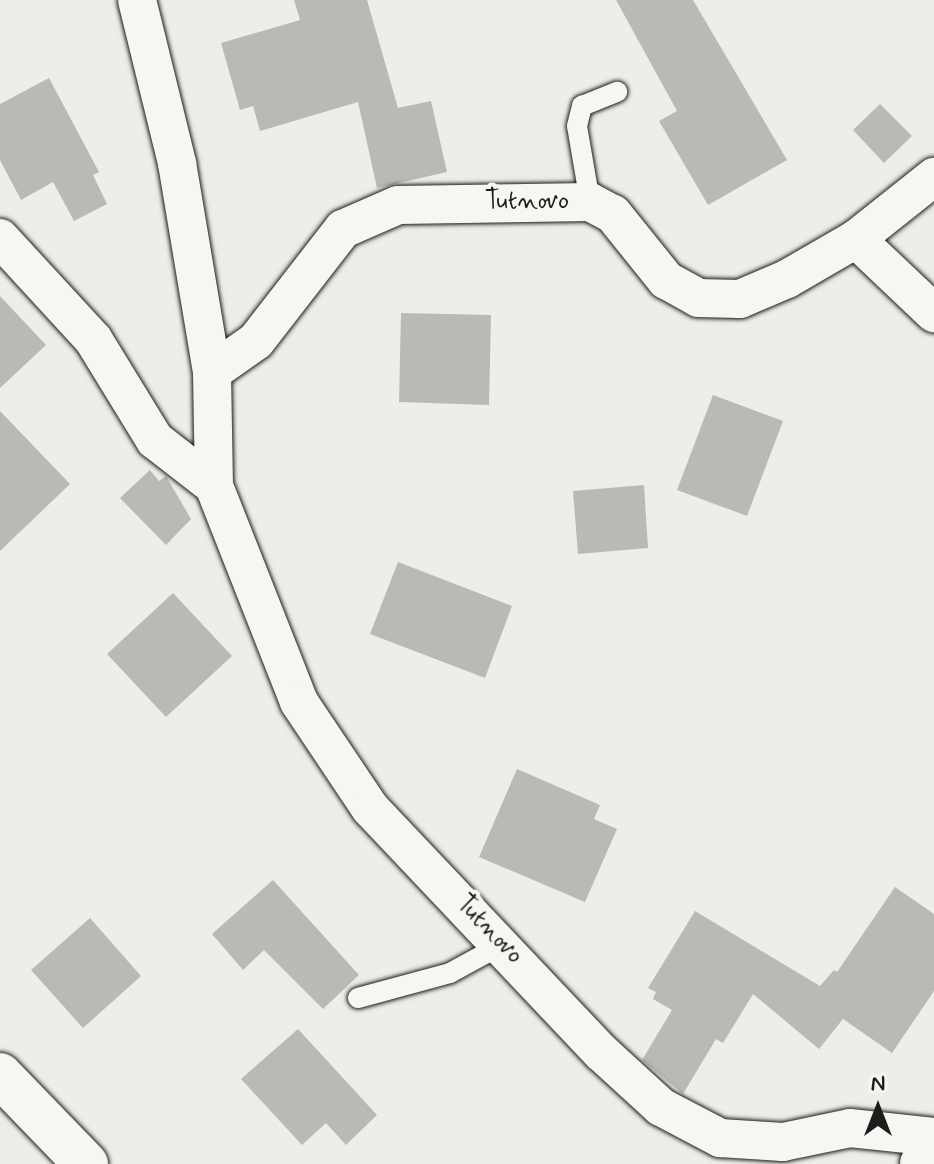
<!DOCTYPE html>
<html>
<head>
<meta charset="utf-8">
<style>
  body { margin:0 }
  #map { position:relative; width:934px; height:1164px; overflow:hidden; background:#edede9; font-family:Mynerve,sans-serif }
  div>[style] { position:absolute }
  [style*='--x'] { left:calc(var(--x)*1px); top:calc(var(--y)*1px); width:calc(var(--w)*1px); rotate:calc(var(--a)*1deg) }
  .building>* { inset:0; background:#b9b9b6 }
  .roads { filter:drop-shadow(0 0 2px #1c1c1c) drop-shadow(0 0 2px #1c1c1c) }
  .lane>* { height:20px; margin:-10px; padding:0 10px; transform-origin:10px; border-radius:10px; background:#f6f6f2 }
  .street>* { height:38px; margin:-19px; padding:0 19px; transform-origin:19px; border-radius:19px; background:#f6f6f2 }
  .primary>* { height:44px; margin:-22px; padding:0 22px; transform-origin:22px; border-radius:22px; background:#f6f6f2 }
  span { translate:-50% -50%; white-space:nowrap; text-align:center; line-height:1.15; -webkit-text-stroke:8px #f6f6f2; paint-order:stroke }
  .street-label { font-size:26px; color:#1c1c1c }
  .north { position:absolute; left:838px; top:1068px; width:80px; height:80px; -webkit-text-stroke:6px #f6f6f2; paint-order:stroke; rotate:0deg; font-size:22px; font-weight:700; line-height:32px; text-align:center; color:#1c1c1c }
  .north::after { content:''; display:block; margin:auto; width:28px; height:36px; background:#1c1c1c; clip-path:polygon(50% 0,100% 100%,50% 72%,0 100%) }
</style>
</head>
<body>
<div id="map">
  <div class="building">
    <i style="clip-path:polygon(294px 0,367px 0,398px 108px,431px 101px,447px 172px,377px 188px,358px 102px,260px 131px,253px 106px,240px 110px,221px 43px,300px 20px)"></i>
    <i style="clip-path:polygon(616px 0,693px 0,787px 160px,708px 205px,659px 121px,677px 111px)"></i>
    <i style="clip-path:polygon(49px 78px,99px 172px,93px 175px,107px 204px,74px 221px,53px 182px,21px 200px,0 160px,0 104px)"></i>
    <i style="clip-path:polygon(880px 104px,912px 136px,884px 163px,853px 130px)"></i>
    <i style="clip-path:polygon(0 296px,46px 345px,0 388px)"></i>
    <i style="clip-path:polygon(401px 313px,491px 315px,489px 405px,399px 402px)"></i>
    <i style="clip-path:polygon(713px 395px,783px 421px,747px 516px,677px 490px)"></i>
    <i style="clip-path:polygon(0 411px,70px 484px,0 551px)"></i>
    <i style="clip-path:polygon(150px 470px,159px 481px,166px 476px,191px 519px,166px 545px,120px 498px)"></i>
    <i style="clip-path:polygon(644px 485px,648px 548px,578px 554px,573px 491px)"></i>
    <i style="clip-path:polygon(398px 562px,512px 606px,485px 678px,370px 634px)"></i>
    <i style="clip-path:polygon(173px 593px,232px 656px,166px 717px,107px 654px)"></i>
    <i style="clip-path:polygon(517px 769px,600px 805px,594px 819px,617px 829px,585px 902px,479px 857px)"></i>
    <i style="clip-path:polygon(273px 880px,359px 975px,323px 1009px,264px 950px,243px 970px,212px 934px)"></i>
    <i style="clip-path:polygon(895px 887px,934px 914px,934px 991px,892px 1053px,843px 1019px,819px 1049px,753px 994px,723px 1043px,716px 1039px,683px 1094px,642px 1060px,672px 1010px,653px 999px,656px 992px,648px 988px,695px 911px,820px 986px,834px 970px,837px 972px)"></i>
    <i style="clip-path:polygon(90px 918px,141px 976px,83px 1028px,31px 970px)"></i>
    <i style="clip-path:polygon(298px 1029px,377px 1115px,346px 1145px,326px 1123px,302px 1145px,241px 1079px)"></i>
  </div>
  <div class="roads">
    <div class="lane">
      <i style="--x:590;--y:202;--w:77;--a:-99.7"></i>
      <i style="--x:577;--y:126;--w:21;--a:-76"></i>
      <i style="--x:582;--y:106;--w:38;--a:-22"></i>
      <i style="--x:358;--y:998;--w:95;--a:-15.2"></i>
      <i style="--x:450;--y:973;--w:60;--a:-28.7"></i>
    </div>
    <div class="street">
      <i style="--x:137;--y:0;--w:168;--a:76.2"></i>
      <i style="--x:177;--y:163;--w:212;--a:80.5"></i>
      <i style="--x:212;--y:372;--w:114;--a:89"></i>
      <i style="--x:0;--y:238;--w:137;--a:47.4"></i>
      <i style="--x:93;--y:339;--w:119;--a:58.5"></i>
      <i style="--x:155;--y:440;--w:75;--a:37.9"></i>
      <i style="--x:214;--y:486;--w:232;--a:68.5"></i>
      <i style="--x:299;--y:702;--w:128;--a:56.2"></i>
      <i style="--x:370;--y:808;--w:337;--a:46.6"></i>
      <i style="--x:602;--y:1053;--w:80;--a:42.5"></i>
      <i style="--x:661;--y:1107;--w:67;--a:27.7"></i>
      <i style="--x:720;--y:1138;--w:63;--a:3.6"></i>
      <i style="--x:783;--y:1142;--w:68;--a:-11.8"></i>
      <i style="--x:850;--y:1128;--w:84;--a:6.1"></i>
      <i style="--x:856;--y:239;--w:108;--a:43.5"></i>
      <i style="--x:212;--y:372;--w:54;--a:-35.2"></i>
      <i style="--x:256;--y:341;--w:142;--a:-52.2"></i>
      <i style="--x:343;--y:229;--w:60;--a:-23.6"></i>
      <i style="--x:398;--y:205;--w:192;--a:-0.9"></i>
      <i style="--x:590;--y:202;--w:26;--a:28"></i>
      <i style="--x:613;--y:214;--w:85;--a:51.2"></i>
      <i style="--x:666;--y:280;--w:37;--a:29"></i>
      <i style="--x:698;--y:298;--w:42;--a:1.4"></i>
      <i style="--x:740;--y:299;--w:51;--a:-23.1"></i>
      <i style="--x:787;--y:279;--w:80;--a:-30.1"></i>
      <i style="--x:856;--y:239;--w:100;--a:-38.5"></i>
    </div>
    <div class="primary">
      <i style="--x:0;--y:1075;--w:124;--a:46"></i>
      <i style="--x:922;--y:1164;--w:15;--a:-37"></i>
    </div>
  </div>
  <div class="street-label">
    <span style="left:527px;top:202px">Tutnovo</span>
    <span style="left:489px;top:930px;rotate:46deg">Tutnovo</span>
  </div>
  <div class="north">N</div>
</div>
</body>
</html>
